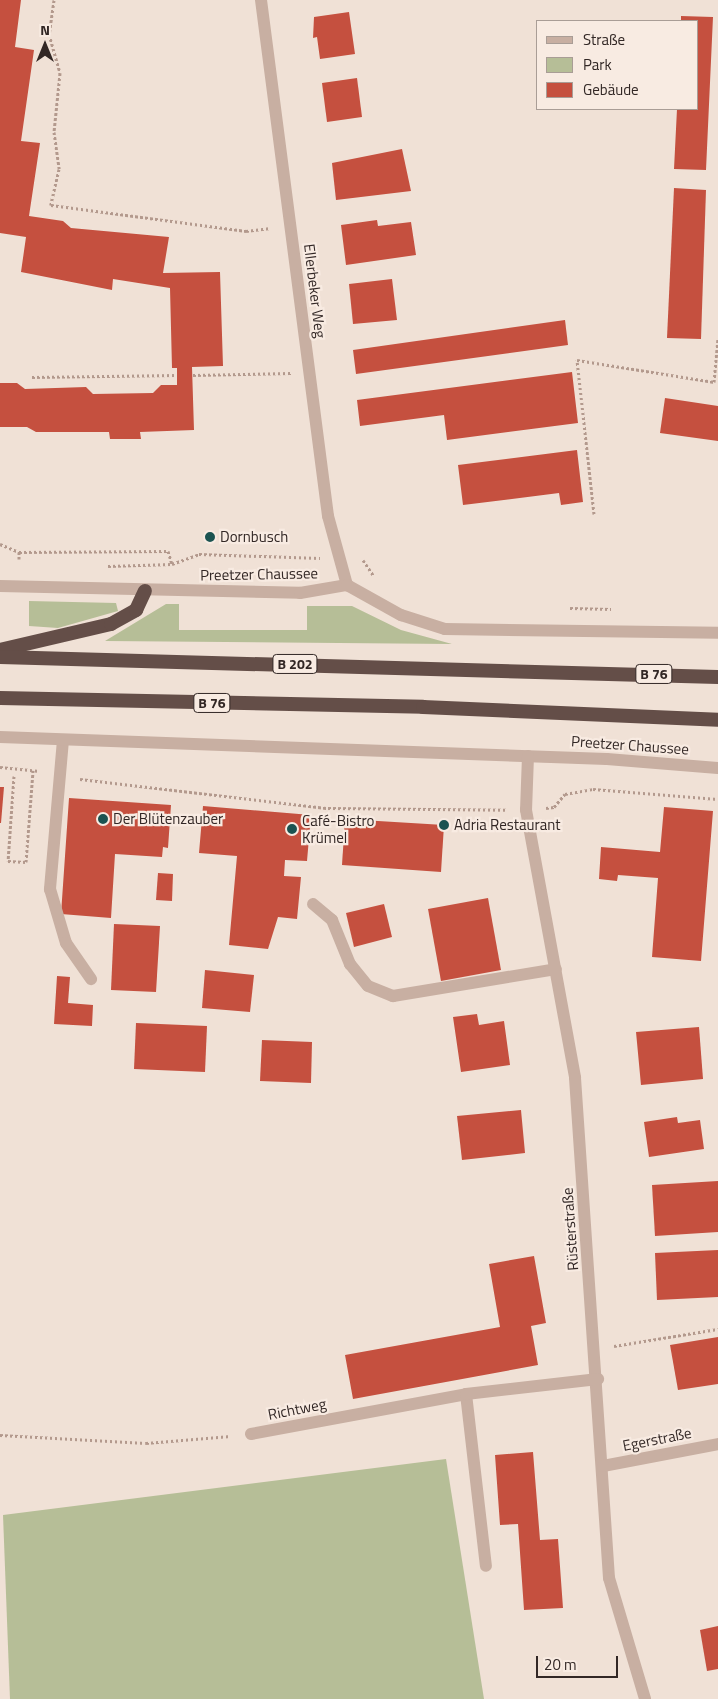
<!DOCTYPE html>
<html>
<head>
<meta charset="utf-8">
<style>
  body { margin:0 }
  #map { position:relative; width:718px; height:1699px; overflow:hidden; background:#f0e1d6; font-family:"Titillium Web",sans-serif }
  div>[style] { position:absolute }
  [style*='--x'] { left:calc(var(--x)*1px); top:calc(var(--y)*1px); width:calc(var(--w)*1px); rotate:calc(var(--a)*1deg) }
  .green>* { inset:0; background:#b6be97 }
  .building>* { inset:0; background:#c5503f }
  .path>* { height:3px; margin-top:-1.5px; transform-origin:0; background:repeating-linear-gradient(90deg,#b3998d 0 2.5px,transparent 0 5px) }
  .service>* { height:12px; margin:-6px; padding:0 6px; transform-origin:6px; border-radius:6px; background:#c8afa2 }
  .minor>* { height:12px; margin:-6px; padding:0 6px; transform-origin:6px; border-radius:6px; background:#c8afa2 }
  .trunk>* { height:14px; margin:-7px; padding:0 7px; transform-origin:7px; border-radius:7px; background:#644e48 }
  .dots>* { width:14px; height:14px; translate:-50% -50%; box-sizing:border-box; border:2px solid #f8ebe2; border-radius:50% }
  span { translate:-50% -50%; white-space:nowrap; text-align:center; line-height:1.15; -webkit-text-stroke:4.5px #f8ebe2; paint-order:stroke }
  .shield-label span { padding:1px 4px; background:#f8ebe2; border:1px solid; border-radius:4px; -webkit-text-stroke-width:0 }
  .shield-label { font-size:14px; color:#322725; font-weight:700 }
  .street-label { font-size:15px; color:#322725 }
  .poi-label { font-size:15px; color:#322725 }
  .left { translate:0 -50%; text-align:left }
  .legend { position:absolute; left:536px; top:20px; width:162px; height:90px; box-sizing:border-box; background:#f8ebe2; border:1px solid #a99d96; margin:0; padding:6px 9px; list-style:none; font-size:15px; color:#322725 }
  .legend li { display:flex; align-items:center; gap:10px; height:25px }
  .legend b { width:25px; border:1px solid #a99d96 }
  .north { position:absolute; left:20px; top:20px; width:50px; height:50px; -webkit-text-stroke:4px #f8ebe2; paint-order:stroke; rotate:0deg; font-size:14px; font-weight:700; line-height:20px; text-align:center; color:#322725 }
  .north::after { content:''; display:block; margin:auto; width:18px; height:22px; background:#322725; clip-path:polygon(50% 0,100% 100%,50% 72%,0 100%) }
  .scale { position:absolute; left:536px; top:1656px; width:82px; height:22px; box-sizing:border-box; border:2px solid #322725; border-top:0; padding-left:6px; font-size:15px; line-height:18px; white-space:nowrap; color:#322725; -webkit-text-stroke:4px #f8ebe2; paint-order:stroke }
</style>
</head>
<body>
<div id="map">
  <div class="green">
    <i style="clip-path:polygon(29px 601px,116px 603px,118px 611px,58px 628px,29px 626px)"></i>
    <i style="clip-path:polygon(166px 604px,179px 604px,179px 630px,307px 630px,307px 606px,352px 606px,401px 630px,452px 644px,105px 641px)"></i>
    <i style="clip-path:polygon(446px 1459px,484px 1699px,10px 1699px,3px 1515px)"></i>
  </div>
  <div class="building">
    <i style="clip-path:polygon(0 0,21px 0,15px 47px,34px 50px,21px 141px,40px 143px,29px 216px,63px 221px,71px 228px,169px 237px,163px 273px,220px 272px,223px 366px,192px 367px,194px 430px,140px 432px,141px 439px,110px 439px,109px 432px,36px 432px,27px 427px,0 427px,0 383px,17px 383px,25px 389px,86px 387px,93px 394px,153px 393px,161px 385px,177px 385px,177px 368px,172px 368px,170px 288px,113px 279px,112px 290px,21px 272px,26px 237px,0 233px)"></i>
    <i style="clip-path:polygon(349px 12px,355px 54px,320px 59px,317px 37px,313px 38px,314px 17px)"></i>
    <i style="clip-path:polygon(681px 16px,713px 17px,706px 170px,674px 169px,677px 109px,697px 109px,697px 21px,681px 21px)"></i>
    <i style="clip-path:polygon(357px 78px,362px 117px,327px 122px,322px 83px)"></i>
    <i style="clip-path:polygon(402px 149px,411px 191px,336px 200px,332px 163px)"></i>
    <i style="clip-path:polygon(674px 188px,706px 190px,701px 339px,667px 338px)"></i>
    <i style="clip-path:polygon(377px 220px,378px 226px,411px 222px,416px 255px,346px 265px,341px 225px)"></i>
    <i style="clip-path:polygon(392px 279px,397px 320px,353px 324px,349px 284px)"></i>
    <i style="clip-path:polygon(565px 320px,568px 345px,356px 374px,353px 350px)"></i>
    <i style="clip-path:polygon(572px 372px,578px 423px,447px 440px,444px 415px,360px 426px,357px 400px)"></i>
    <i style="clip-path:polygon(665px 398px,718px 406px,718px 441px,660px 433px)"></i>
    <i style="clip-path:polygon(577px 450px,583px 502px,561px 505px,559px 493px,463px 505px,458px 465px)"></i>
    <i style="clip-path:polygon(0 787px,4px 787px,1px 823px,0 823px)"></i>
    <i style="clip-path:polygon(69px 798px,171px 805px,168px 848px,163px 847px,162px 857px,115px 854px,111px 918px,61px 914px)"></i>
    <i style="clip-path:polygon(203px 806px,311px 815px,307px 861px,285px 860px,284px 876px,301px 877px,297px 919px,278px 917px,268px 949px,229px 945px,237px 856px,199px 853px)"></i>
    <i style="clip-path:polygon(664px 807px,713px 811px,701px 961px,652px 957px,658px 878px,618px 875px,617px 881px,599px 879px,601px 847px,660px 852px)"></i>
    <i style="clip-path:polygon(345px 819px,444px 825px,441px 872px,342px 865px)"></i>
    <i style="clip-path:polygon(158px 873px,173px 874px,172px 901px,156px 900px)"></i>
    <i style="clip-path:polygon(488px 898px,501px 970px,441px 981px,428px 909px)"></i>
    <i style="clip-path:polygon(384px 904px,392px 937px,354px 947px,346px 913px)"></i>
    <i style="clip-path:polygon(114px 924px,160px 926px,156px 992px,111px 990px)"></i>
    <i style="clip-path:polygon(205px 970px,254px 975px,250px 1012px,202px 1008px)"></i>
    <i style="clip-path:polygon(57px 976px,70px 977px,68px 1003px,93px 1005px,92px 1026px,54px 1024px)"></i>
    <i style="clip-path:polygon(477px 1014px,479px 1025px,504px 1021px,510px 1065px,461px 1072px,453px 1017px)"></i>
    <i style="clip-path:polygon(136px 1023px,207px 1026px,205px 1072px,134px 1069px)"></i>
    <i style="clip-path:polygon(699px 1027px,703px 1079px,641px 1085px,636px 1032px)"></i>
    <i style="clip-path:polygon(262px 1040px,312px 1042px,311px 1083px,260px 1081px)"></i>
    <i style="clip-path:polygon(521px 1110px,525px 1153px,462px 1160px,457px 1116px)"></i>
    <i style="clip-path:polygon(677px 1117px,678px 1123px,700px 1120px,704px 1149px,649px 1157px,644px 1122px)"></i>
    <i style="clip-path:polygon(718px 1181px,718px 1232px,655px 1236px,652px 1185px)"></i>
    <i style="clip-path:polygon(718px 1250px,718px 1297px,657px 1300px,655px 1253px)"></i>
    <i style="clip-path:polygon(534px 1256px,546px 1323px,531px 1326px,538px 1365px,353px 1399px,345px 1355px,500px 1327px,489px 1264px)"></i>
    <i style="clip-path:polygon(718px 1337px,718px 1384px,678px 1390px,670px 1345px)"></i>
    <i style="clip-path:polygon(533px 1452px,540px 1540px,558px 1539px,563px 1608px,524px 1610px,518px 1524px,500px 1525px,495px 1455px)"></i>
    <i style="clip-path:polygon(718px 1626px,718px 1669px,707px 1671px,700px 1630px)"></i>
  </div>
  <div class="path">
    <i style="--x:54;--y:0;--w:34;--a:98"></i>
    <i style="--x:49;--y:34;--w:41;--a:74.2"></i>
    <i style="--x:60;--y:73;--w:59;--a:95.8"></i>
    <i style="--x:54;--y:132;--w:37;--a:82"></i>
    <i style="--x:59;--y:169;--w:37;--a:103"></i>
    <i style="--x:51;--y:205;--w:197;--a:7.6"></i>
    <i style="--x:246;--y:231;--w:25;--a:-7"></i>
    <i style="--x:193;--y:375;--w:98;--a:-1.2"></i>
    <i style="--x:32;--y:377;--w:145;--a:-0.8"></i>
    <i style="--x:594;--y:514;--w:155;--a:-96.3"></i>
    <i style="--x:577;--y:360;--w:139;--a:9.1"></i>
    <i style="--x:714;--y:382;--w:44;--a:-84.8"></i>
    <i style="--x:0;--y:544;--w:21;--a:23"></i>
    <i style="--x:19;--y:559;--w:7;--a:-90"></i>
    <i style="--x:19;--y:552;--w:149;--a:-0.4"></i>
    <i style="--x:168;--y:551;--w:14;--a:73"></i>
    <i style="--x:363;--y:560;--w:18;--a:56"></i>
    <i style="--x:108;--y:566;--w:64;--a:-1.8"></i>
    <i style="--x:172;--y:564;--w:29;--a:-20"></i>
    <i style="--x:199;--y:554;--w:121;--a:1.9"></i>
    <i style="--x:570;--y:608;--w:41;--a:1.4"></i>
    <i style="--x:0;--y:767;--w:40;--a:5.7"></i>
    <i style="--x:14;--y:776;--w:85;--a:94"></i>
    <i style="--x:8;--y:861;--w:18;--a:3"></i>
    <i style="--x:26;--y:862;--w:92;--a:-85.6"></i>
    <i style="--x:80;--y:779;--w:250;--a:6.7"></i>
    <i style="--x:328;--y:808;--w:179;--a:0.6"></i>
    <i style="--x:546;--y:808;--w:8;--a:-7"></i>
    <i style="--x:554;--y:807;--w:17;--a:-50"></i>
    <i style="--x:565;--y:794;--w:28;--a:-10"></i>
    <i style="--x:593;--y:789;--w:125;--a:4.6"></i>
    <i style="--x:614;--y:1346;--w:105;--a:-9.3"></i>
    <i style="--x:0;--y:1435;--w:146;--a:3.1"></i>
    <i style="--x:146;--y:1443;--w:85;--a:-4.7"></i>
  </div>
  <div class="service">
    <i style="--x:63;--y:740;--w:150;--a:95"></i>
    <i style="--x:50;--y:889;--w:56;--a:73.5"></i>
    <i style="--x:66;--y:943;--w:44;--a:55.2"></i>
    <i style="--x:313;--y:904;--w:25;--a:40"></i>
    <i style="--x:332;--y:920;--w:48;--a:67.8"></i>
    <i style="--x:350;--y:964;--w:28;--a:51"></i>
    <i style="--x:368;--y:986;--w:27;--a:22"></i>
    <i style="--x:393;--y:996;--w:165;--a:-9.4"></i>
    <i style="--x:466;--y:1394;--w:173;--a:83.4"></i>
  </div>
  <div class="minor">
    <i style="--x:261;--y:0;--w:520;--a:82.6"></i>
    <i style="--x:328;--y:516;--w:72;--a:74.6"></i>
    <i style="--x:0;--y:586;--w:300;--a:1.3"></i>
    <i style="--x:300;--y:593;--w:48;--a:-9.7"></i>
    <i style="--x:347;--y:585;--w:62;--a:29.1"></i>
    <i style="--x:401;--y:615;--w:46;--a:17.7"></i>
    <i style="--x:445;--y:629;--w:273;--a:0.8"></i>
    <i style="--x:0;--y:737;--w:607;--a:2.08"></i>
    <i style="--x:607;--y:759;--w:111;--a:4.6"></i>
    <i style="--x:528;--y:756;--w:54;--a:92.1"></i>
    <i style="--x:526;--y:810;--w:272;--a:79.6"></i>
    <i style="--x:575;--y:1078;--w:501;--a:86.11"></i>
    <i style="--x:609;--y:1578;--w:126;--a:73.4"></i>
    <i style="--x:251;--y:1434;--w:219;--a:-10.5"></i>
    <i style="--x:466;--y:1394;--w:133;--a:-6.5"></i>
    <i style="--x:603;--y:1466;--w:117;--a:-10.8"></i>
  </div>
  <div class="trunk">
    <i style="--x:0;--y:650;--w:114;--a:-13.2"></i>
    <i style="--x:111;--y:624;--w:29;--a:-29"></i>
    <i style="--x:136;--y:610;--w:21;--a:-65"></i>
    <i style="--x:0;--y:657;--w:718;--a:1.6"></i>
    <i style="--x:0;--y:698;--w:423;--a:1.2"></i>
    <i style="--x:423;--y:707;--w:295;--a:2.5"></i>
  </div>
  <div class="dots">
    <i style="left:210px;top:537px;background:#1b5351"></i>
    <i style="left:103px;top:819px;background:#1b5351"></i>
    <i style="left:444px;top:825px;background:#1b5351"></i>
    <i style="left:292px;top:829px;background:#1b5351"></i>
  </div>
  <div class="shield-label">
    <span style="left:295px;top:664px">B 202</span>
    <span style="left:654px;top:674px">B 76</span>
    <span style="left:212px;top:703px">B 76</span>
  </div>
  <div class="street-label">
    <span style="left:315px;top:291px;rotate:83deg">Ellerbeker Weg</span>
    <span style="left:259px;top:574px;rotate:-1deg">Preetzer Chaussee</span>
    <span style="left:630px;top:745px;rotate:4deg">Preetzer Chaussee</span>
    <span style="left:570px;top:1229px;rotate:-94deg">Rüsterstraße</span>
    <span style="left:297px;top:1409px;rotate:-11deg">Richtweg</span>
    <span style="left:657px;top:1439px;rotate:-11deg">Egerstraße</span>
  </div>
  <div class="poi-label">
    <span class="left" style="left:220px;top:537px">Dornbusch</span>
    <span class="left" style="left:113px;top:819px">Der Blütenzauber</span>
    <span class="left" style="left:302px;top:829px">Café-Bistro<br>Krümel</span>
    <span class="left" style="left:454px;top:825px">Adria Restaurant</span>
  </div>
  <ul class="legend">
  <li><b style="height:6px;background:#c8afa2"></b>Straße</li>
  <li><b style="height:14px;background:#b6be97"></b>Park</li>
  <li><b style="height:14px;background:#c5503f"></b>Gebäude</li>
  </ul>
  <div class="north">N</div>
  <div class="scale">20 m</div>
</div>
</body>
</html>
